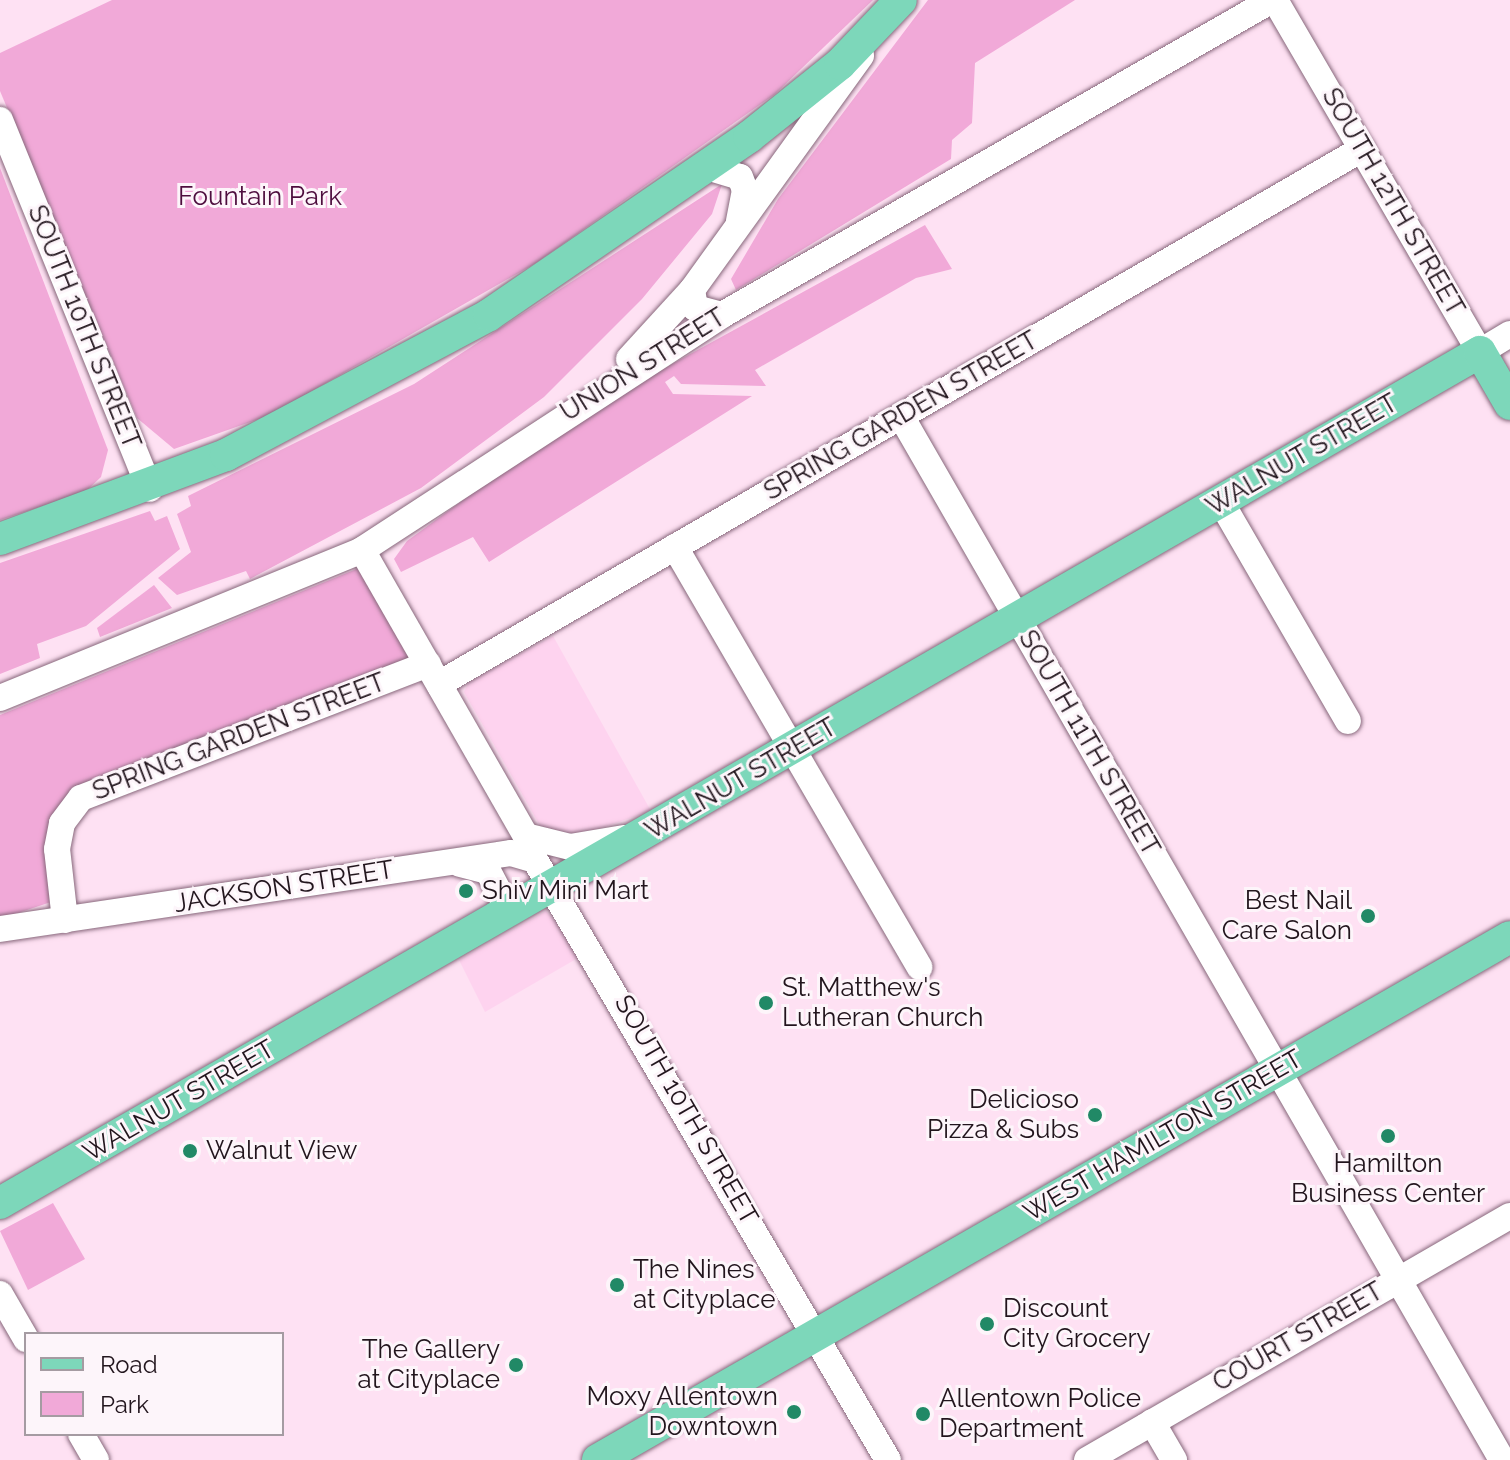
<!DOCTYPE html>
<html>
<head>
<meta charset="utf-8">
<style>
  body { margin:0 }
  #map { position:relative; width:1510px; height:1460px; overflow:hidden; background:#fee1f3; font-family:Raleway,sans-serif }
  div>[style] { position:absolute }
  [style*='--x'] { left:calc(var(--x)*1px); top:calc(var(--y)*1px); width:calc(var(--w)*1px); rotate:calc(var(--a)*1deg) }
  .built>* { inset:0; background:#fed3ef }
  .green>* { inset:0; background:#f1a9d8 }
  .roads { filter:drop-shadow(0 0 2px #87677b) drop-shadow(0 0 2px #87677b) }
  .minor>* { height:26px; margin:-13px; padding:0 13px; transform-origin:13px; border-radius:13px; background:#fff }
  .major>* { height:32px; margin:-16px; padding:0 16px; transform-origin:16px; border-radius:16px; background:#7dd7ba }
  .dots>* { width:22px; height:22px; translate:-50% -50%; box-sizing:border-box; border:4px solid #fdf5fa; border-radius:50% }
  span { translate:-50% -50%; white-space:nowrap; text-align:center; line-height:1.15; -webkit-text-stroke:6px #fdf5fa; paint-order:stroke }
  .park-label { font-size:26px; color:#4e0d3e }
  .street-label { font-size:26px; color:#22151d }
  .poi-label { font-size:26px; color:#22151d }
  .left { translate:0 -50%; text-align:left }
  .right { translate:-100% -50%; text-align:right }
  .legend { position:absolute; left:24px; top:1332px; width:260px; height:104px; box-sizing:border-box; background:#fdf5fa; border:2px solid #a59ba2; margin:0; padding:10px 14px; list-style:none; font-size:24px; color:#22151d }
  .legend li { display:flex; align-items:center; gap:16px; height:40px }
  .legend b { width:40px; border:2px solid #a59ba2 }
</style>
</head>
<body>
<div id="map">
  <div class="built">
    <i style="clip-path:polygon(553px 636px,651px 811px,572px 838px,543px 831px,464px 692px,469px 682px)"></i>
    <i style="clip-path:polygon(546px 911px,583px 955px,485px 1012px,459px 960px)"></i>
  </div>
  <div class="green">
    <i style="clip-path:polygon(112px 0,873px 0,775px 94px,536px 263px,270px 415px,174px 449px,137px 418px,0 91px,0 53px)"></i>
    <i style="clip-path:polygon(928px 0,1075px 0,975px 63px,972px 123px,952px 140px,951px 159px,736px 290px,731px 279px,778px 199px)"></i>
    <i style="clip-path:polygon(0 168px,108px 450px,101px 477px,85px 492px,0 520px)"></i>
    <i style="clip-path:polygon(722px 184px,712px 214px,642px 299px,544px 397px,421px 488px,250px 579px,246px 571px,177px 595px,158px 578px,191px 552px,177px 514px,191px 506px,188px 496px,414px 384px)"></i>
    <i style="clip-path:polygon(925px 225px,952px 269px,916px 278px,755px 370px,766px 386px,681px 384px,674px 376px,665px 382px,673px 394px,752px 396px,489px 562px,473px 537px,401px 572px,394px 559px,407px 541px,581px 414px)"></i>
    <i style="clip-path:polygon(150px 511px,155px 521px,167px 516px,180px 549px,86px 626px,37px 644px,40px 658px,0 674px,0 563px)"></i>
    <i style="clip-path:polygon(359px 568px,412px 661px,68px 795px,51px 902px,0 919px,0 715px)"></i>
    <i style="clip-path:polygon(154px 585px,172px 608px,100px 637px,97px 628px)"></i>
    <i style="clip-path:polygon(53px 1203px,85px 1259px,28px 1290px,0 1231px)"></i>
  </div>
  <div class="roads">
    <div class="minor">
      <i style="--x:1275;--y:0;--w:407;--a:59.8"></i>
      <i style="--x:1480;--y:352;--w:35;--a:-31"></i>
      <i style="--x:0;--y:120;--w:398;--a:67.9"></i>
      <i style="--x:707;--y:167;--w:34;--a:17"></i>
      <i style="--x:740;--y:177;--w:14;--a:69"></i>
      <i style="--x:745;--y:190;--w:32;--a:101"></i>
      <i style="--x:722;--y:315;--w:28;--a:-165"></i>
      <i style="--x:695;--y:308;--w:18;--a:-99"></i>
      <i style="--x:692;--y:290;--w:289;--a:-54.2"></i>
      <i style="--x:629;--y:359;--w:93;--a:-47.6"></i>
      <i style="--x:901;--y:416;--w:1205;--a:60.07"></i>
      <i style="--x:1221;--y:502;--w:253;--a:59.9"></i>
      <i style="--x:675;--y:547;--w:486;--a:59.8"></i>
      <i style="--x:362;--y:550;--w:330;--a:60.2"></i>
      <i style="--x:526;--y:836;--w:45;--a:14"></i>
      <i style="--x:570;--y:847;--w:56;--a:-9.3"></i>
      <i style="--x:439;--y:684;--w:1067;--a:-30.1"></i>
      <i style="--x:0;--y:698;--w:391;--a:-22.2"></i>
      <i style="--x:362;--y:550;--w:430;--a:-33.1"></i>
      <i style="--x:722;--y:315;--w:634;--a:-29.8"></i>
      <i style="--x:460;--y:864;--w:29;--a:14"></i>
      <i style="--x:488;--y:871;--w:45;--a:62.3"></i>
      <i style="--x:65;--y:920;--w:71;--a:-96.4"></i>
      <i style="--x:57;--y:849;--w:26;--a:-79"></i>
      <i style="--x:62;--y:823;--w:31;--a:-53"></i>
      <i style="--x:81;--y:798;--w:372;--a:-21.1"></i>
      <i style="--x:0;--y:929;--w:517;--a:-8.46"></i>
      <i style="--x:511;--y:853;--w:25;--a:16"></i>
      <i style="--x:535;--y:860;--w:696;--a:59.53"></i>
      <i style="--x:0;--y:1294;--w:52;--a:60"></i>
      <i style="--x:1152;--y:1422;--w:44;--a:59.9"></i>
      <i style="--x:81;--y:1434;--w:30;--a:60"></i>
      <i style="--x:1087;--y:1460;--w:488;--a:-30"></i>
    </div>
    <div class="major">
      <i style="--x:0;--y:539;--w:241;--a:-20.4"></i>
      <i style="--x:226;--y:455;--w:298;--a:-28"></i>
      <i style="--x:489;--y:315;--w:315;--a:-34.4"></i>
      <i style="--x:749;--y:137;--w:117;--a:-38.7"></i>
      <i style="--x:840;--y:64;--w:88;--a:-46.4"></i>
      <i style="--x:0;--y:1203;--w:1707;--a:-29.9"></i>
      <i style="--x:1480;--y:352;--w:60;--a:60"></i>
      <i style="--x:598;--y:1460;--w:1051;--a:-29.83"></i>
    </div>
  </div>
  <div class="dots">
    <i style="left:466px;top:891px;background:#218966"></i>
    <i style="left:1368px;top:916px;background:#218966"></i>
    <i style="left:766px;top:1003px;background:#218966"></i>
    <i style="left:1095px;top:1115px;background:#218966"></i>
    <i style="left:1388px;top:1136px;background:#218966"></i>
    <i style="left:190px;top:1151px;background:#218966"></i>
    <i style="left:617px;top:1285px;background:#218966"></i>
    <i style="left:987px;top:1324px;background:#218966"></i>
    <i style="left:516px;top:1365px;background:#218966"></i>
    <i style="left:794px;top:1412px;background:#218966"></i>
    <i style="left:923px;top:1414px;background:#218966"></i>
  </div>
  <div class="park-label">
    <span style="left:260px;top:197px">Fountain Park</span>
  </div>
  <div class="street-label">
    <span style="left:1393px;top:202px;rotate:60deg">SOUTH 12TH STREET</span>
    <span style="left:84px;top:327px;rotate:68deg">SOUTH 10TH STREET</span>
    <span style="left:643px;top:365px;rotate:-32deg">UNION STREET</span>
    <span style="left:901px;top:416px;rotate:-30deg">SPRING GARDEN STREET</span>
    <span style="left:1302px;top:455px;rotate:-30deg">WALNUT STREET</span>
    <span style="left:239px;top:737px;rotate:-21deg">SPRING GARDEN STREET</span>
    <span style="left:1089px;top:743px;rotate:60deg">SOUTH 11TH STREET</span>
    <span style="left:741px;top:779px;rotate:-30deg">WALNUT STREET</span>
    <span style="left:284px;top:887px;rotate:-9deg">JACKSON STREET</span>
    <span style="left:179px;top:1101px;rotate:-30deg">WALNUT STREET</span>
    <span style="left:686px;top:1110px;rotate:60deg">SOUTH 10TH STREET</span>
    <span style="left:1163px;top:1136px;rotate:-30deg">WEST HAMILTON STREET</span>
    <span style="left:1298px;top:1337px;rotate:-30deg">COURT STREET</span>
  </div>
  <div class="poi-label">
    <span class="left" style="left:482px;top:891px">Shiv Mini Mart</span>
    <span class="right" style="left:1352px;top:916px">Best Nail<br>Care Salon</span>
    <span class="left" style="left:782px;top:1003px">St. Matthew's<br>Lutheran Church</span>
    <span class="right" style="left:1079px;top:1115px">Delicioso<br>Pizza &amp; Subs</span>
    <span class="left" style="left:206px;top:1151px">Walnut View</span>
    <span style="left:1388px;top:1179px">Hamilton<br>Business Center</span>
    <span class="left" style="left:633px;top:1285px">The Nines<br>at Cityplace</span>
    <span class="left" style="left:1003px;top:1324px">Discount<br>City Grocery</span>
    <span class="right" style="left:500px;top:1365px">The Gallery<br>at Cityplace</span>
    <span class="right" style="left:778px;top:1412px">Moxy Allentown<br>Downtown</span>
    <span class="left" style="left:939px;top:1414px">Allentown Police<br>Department</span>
  </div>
  <ul class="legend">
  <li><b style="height:10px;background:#7dd7ba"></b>Road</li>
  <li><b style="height:22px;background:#f1a9d8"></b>Park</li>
  </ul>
</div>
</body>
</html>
